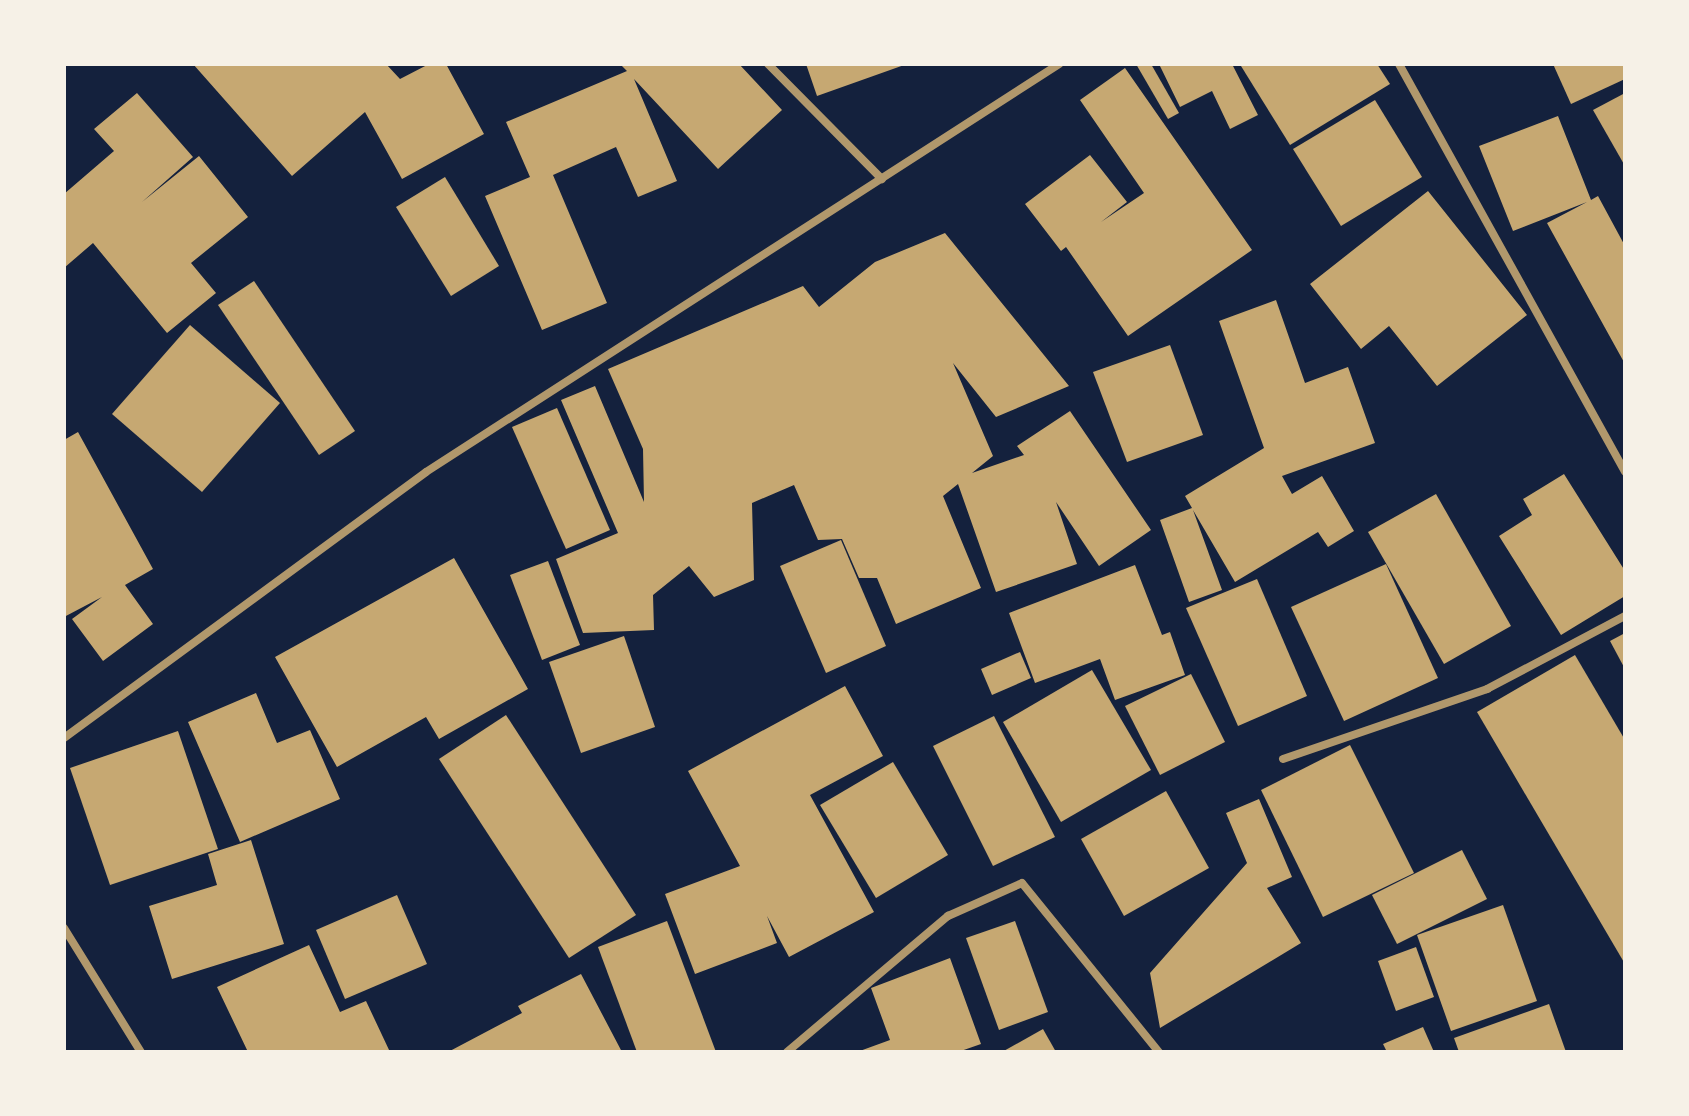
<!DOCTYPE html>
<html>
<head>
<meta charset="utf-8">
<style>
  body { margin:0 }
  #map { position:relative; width:1689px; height:1116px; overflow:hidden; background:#14213d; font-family:"Fira Sans",sans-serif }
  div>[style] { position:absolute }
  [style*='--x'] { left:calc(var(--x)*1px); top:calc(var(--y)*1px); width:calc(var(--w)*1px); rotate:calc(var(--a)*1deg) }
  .building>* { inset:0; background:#c6a872 }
  .minor>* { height:8px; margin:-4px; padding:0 4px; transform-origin:4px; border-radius:4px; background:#b1986c }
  span { translate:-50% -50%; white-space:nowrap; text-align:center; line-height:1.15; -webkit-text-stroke:7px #f6f1e7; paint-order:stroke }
  .frame { position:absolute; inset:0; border:66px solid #f6f1e7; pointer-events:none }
</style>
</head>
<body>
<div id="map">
  <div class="building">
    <i style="clip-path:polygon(193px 64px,386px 64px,400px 79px,429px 64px,446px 64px,484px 134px,402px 179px,365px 112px,292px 176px)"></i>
    <i style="clip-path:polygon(620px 64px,739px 64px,782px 110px,718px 169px,634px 79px,677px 181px,638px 197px,616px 147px,553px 175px,607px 303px,542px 330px,485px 196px,530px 177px,506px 122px,627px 71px)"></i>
    <i style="clip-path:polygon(806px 64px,907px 64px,817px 96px)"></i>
    <i style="clip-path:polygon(1136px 64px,1151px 64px,1179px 113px,1168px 119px)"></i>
    <i style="clip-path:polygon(1159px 64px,1232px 64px,1258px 115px,1230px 129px,1212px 91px,1180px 107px)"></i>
    <i style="clip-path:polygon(1245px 64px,1377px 64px,1390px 84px,1290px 145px,1241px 66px)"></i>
    <i style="clip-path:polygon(1553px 64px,1625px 64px,1625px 79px,1571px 104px)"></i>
    <i style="clip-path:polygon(1125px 68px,1252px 250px,1128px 336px,1066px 247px,1061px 251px,1025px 204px,1090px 155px,1127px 202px,1101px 222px,1144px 193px,1080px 100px)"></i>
    <i style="clip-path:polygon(137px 93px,193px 157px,142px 202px,199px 156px,248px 217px,191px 263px,216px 293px,167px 333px,93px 243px,64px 268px,64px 194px,114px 151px,94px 129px)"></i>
    <i style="clip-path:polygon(1625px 93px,1625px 166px,1593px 110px)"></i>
    <i style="clip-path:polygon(1375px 100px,1422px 177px,1341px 226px,1293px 149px)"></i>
    <i style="clip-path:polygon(1558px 116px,1591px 200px,1598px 196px,1625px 246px,1625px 364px,1547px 223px,1587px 202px,1513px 231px,1479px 146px)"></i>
    <i style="clip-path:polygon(445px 177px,499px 266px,451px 296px,396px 207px)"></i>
    <i style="clip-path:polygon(1428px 191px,1527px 315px,1437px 386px,1389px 326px,1361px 349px,1310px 284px)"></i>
    <i style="clip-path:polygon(945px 233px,1069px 386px,996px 417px,953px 363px,993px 456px,972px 473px,1024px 455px,1017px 446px,1070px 411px,1151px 530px,1099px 566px,1056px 502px,1077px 564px,996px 592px,958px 484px,943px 496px,981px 588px,896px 624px,877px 578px,859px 578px,842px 539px,818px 540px,794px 485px,752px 503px,754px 580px,714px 597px,689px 566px,653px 595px,654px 630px,583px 633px,556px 559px,618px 533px,561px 400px,595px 386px,644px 502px,643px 449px,608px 369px,803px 286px,819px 307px,875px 262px)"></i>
    <i style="clip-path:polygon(254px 281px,355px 431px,319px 455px,218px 305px)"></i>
    <i style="clip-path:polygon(1276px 300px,1305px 383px,1348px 367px,1375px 443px,1282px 476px,1292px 494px,1322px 476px,1354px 531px,1328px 547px,1318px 532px,1235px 582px,1193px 510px,1222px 590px,1189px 602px,1160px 520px,1192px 508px,1185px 496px,1264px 448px,1219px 321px)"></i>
    <i style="clip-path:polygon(190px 325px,280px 403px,202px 492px,112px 414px)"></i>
    <i style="clip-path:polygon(1170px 345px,1203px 435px,1127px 462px,1093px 372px)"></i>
    <i style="clip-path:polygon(557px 408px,610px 530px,566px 549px,512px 427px)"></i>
    <i style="clip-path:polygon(78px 432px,153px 569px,125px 585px,153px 624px,103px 661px,72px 619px,102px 597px,64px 617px,64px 440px)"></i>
    <i style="clip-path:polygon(1564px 474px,1625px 571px,1625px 596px,1561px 635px,1499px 536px,1532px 515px,1523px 499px)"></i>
    <i style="clip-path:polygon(1436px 494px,1511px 626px,1444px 664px,1368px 532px)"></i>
    <i style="clip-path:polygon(841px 540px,886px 646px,826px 673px,780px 566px)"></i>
    <i style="clip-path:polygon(454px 558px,528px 689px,439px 739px,426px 717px,337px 767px,275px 657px)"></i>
    <i style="clip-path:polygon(548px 561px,580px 645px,542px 660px,510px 575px)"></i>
    <i style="clip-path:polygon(1386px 564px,1438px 678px,1344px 721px,1291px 607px)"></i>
    <i style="clip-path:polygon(1135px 565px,1162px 635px,1170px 632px,1185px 675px,1115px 700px,1100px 659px,1035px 683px,1009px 613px)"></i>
    <i style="clip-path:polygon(1257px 579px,1307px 696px,1238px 726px,1186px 608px)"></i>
    <i style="clip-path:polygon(1625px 633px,1625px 669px,1610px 641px)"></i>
    <i style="clip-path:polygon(624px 636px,655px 727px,581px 753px,549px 662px)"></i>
    <i style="clip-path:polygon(1020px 652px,1031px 678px,992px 695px,981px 669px)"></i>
    <i style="clip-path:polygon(1575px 655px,1625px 740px,1625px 964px,1477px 712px)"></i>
    <i style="clip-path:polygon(1092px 670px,1151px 770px,1061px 822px,1003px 722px)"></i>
    <i style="clip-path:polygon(1191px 674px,1225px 742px,1160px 775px,1125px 706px)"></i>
    <i style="clip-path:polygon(845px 686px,883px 756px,810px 795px,874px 912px,789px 957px,767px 916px,777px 943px,695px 974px,665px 894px,740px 866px,688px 771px)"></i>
    <i style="clip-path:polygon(256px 693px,277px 743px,310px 730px,340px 799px,240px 842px,188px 722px)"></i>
    <i style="clip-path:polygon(506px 715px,636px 915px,569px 958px,439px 759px)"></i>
    <i style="clip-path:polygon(994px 716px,1055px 837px,993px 866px,933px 746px)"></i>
    <i style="clip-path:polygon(178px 731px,218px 849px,110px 885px,70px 768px)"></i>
    <i style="clip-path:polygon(1350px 745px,1414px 873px,1323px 917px,1261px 790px)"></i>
    <i style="clip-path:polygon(893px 762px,948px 855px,876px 898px,820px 805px)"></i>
    <i style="clip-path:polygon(1166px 791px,1209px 868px,1124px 916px,1081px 839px)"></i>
    <i style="clip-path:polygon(1259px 799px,1292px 877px,1267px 888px,1301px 943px,1160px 1028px,1150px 973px,1247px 863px,1226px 813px)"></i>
    <i style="clip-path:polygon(251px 840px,284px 944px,172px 979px,149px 906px,217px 885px,208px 854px)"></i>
    <i style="clip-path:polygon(1462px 850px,1487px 899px,1397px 944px,1372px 895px)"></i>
    <i style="clip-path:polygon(397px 895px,427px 964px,345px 999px,316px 930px)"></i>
    <i style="clip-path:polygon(1503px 905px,1537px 1001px,1451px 1031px,1417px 935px)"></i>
    <i style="clip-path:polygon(667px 921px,716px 1052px,637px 1052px,598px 947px)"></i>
    <i style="clip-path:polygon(1015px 921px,1048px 1012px,999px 1030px,966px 938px)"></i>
    <i style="clip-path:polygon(309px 945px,340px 1012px,366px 1001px,390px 1052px,248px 1052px,217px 987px)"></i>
    <i style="clip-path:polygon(1416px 947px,1434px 997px,1396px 1011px,1378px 961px)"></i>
    <i style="clip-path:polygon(950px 958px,981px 1044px,958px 1052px,857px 1052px,890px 1040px,871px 988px)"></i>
    <i style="clip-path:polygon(581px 974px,622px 1052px,448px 1052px,522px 1013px,518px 1006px)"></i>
    <i style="clip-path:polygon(1549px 1004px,1566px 1052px,1459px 1052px,1454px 1038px)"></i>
    <i style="clip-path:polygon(1423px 1027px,1434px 1052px,1387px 1052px,1383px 1044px)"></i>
    <i style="clip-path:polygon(1043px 1029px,1056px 1052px,1002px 1052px)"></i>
  </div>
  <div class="minor">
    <i style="--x:768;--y:64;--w:162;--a:45.3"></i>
    <i style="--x:1399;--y:64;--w:466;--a:61"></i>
    <i style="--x:64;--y:738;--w:449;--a:-36.3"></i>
    <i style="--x:426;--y:472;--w:753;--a:-32.8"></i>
    <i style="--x:1283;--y:759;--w:216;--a:-18.9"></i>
    <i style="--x:1487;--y:689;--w:156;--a:-27.9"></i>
    <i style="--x:64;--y:928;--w:146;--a:58.2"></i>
    <i style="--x:787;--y:1052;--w:211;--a:-40.2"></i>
    <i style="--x:948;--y:916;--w:81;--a:-24"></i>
    <i style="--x:1022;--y:883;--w:218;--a:51"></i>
  </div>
  <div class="frame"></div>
</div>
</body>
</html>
